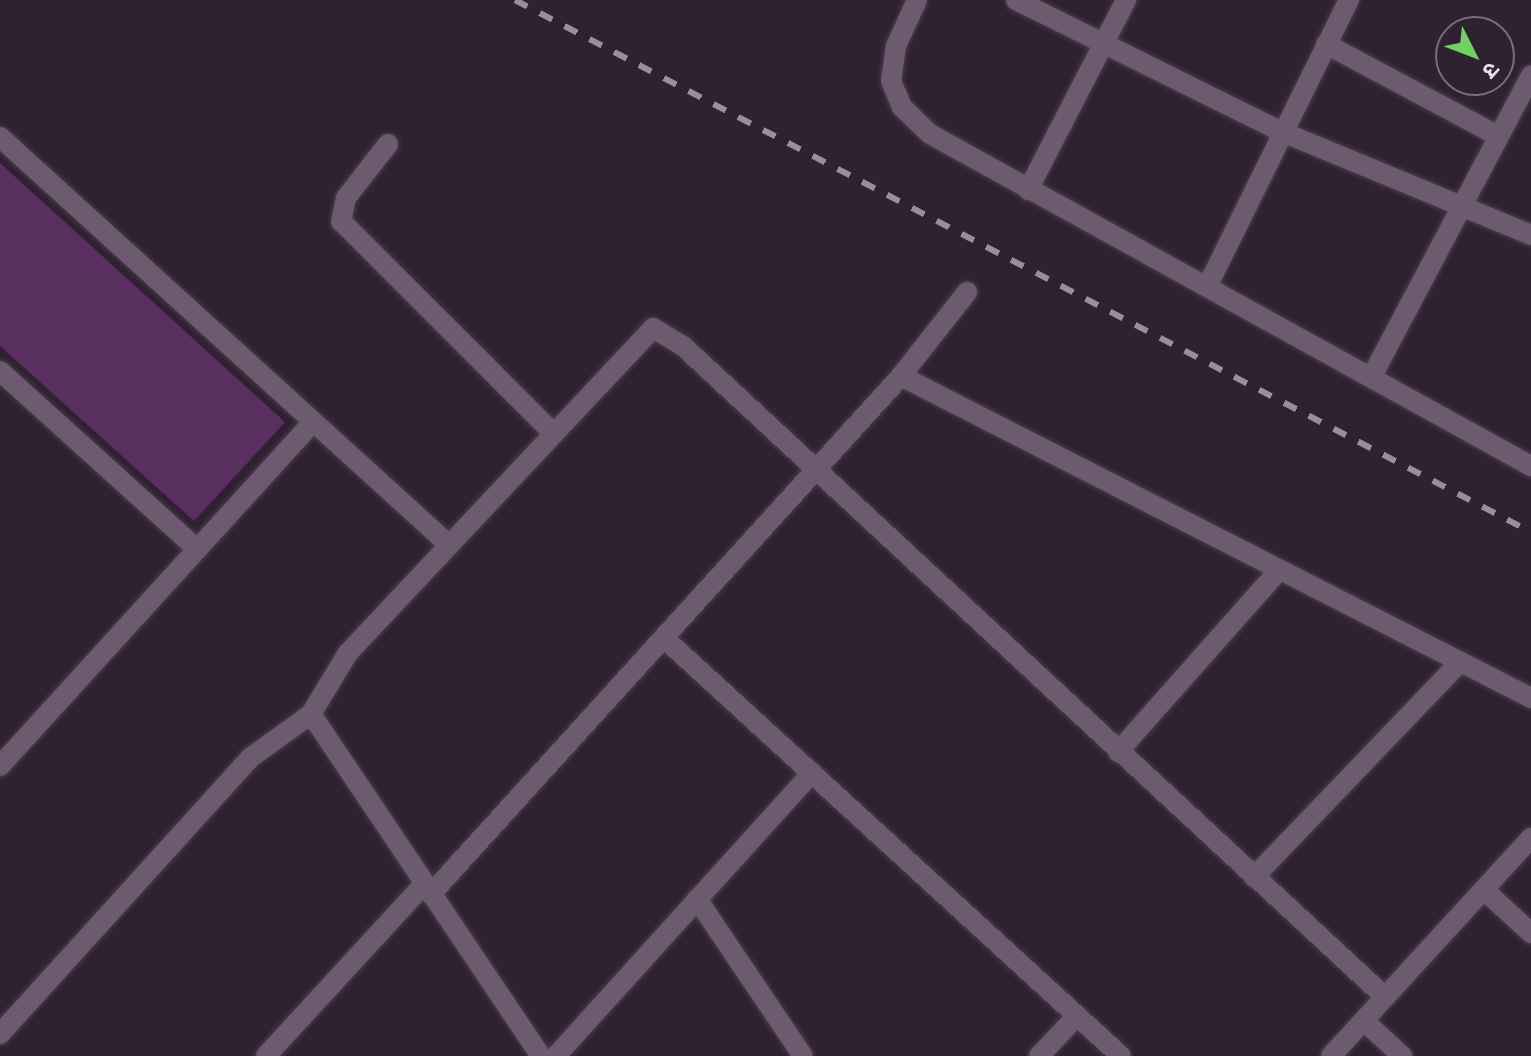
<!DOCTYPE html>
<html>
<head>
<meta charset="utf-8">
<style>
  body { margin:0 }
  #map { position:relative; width:1531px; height:1056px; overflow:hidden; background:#302132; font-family:"Space Grotesk","Noto Sans Devanagari",sans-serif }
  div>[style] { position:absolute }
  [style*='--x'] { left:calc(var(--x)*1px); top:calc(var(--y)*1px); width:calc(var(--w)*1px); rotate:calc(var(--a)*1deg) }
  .green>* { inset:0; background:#582f5f }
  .roads { filter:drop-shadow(0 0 2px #4a3d4c) drop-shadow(0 0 2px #4a3d4c) }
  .minor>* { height:20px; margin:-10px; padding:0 10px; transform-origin:10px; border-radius:10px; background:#6c5b6f }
  .rail>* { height:6px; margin-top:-3px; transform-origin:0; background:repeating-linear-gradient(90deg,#9a8e9c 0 14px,transparent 0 28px) }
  span { translate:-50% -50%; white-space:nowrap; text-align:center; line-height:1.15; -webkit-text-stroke:8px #302132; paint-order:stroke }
  .north { position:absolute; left:1435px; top:16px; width:80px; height:80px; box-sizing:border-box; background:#302132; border:2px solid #7a6d7c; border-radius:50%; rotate:132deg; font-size:22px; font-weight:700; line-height:32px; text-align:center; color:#eae0ec }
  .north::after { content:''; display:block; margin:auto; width:28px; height:36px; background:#6fd360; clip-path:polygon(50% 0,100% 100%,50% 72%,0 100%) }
</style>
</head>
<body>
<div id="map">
  <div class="green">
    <i style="clip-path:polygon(0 163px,285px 422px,194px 521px,0 346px)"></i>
  </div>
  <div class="roads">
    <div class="minor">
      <i style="--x:917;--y:0;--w:51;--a:114.5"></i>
      <i style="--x:896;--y:46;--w:35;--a:98"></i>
      <i style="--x:891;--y:81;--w:28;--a:67"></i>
      <i style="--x:902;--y:107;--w:39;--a:44"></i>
      <i style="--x:930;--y:134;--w:687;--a:28.92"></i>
      <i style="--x:1016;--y:0;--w:295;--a:26.4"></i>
      <i style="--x:1280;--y:131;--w:272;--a:22.5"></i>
      <i style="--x:1326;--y:44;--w:195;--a:28.1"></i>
      <i style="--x:0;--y:137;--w:604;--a:42.25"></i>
      <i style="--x:388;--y:144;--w:68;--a:127.9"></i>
      <i style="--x:346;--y:198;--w:24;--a:102"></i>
      <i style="--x:341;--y:221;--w:296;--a:45"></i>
      <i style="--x:1028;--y:190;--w:214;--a:-62.7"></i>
      <i style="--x:1208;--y:285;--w:318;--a:-63.7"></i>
      <i style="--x:0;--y:371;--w:266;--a:42.1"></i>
      <i style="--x:901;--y:376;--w:708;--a:27.07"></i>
      <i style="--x:1372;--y:376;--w:340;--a:-62.1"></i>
      <i style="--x:664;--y:638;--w:619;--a:42.45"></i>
      <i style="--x:311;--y:714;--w:412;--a:56.1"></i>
      <i style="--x:1118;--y:752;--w:243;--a:-48.5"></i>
      <i style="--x:0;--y:766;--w:465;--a:-47.7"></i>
      <i style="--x:1254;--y:877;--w:298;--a:-46.2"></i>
      <i style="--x:1484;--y:890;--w:64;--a:42.5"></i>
      <i style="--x:431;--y:894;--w:699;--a:-47.78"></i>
      <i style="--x:901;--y:376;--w:107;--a:-51.8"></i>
      <i style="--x:697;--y:899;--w:189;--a:56"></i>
      <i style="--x:1364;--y:1021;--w:52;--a:42.6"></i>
      <i style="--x:0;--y:1034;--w:372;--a:-47.8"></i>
      <i style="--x:250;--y:758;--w:75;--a:-35.8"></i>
      <i style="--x:311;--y:714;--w:71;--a:-58.8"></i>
      <i style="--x:348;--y:653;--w:446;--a:-46.8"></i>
      <i style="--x:653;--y:328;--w:35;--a:31"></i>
      <i style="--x:683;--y:346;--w:957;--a:42.84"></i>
      <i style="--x:266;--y:1056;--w:234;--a:-47.4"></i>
      <i style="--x:556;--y:1056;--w:382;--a:-47.9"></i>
      <i style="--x:1039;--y:1056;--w:55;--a:-46.5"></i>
      <i style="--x:1331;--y:1056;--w:296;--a:-47.5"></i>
    </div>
  </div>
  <div class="rail">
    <i style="--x:515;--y:0;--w:1147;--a:27.64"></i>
  </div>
  <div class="north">उ</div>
</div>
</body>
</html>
